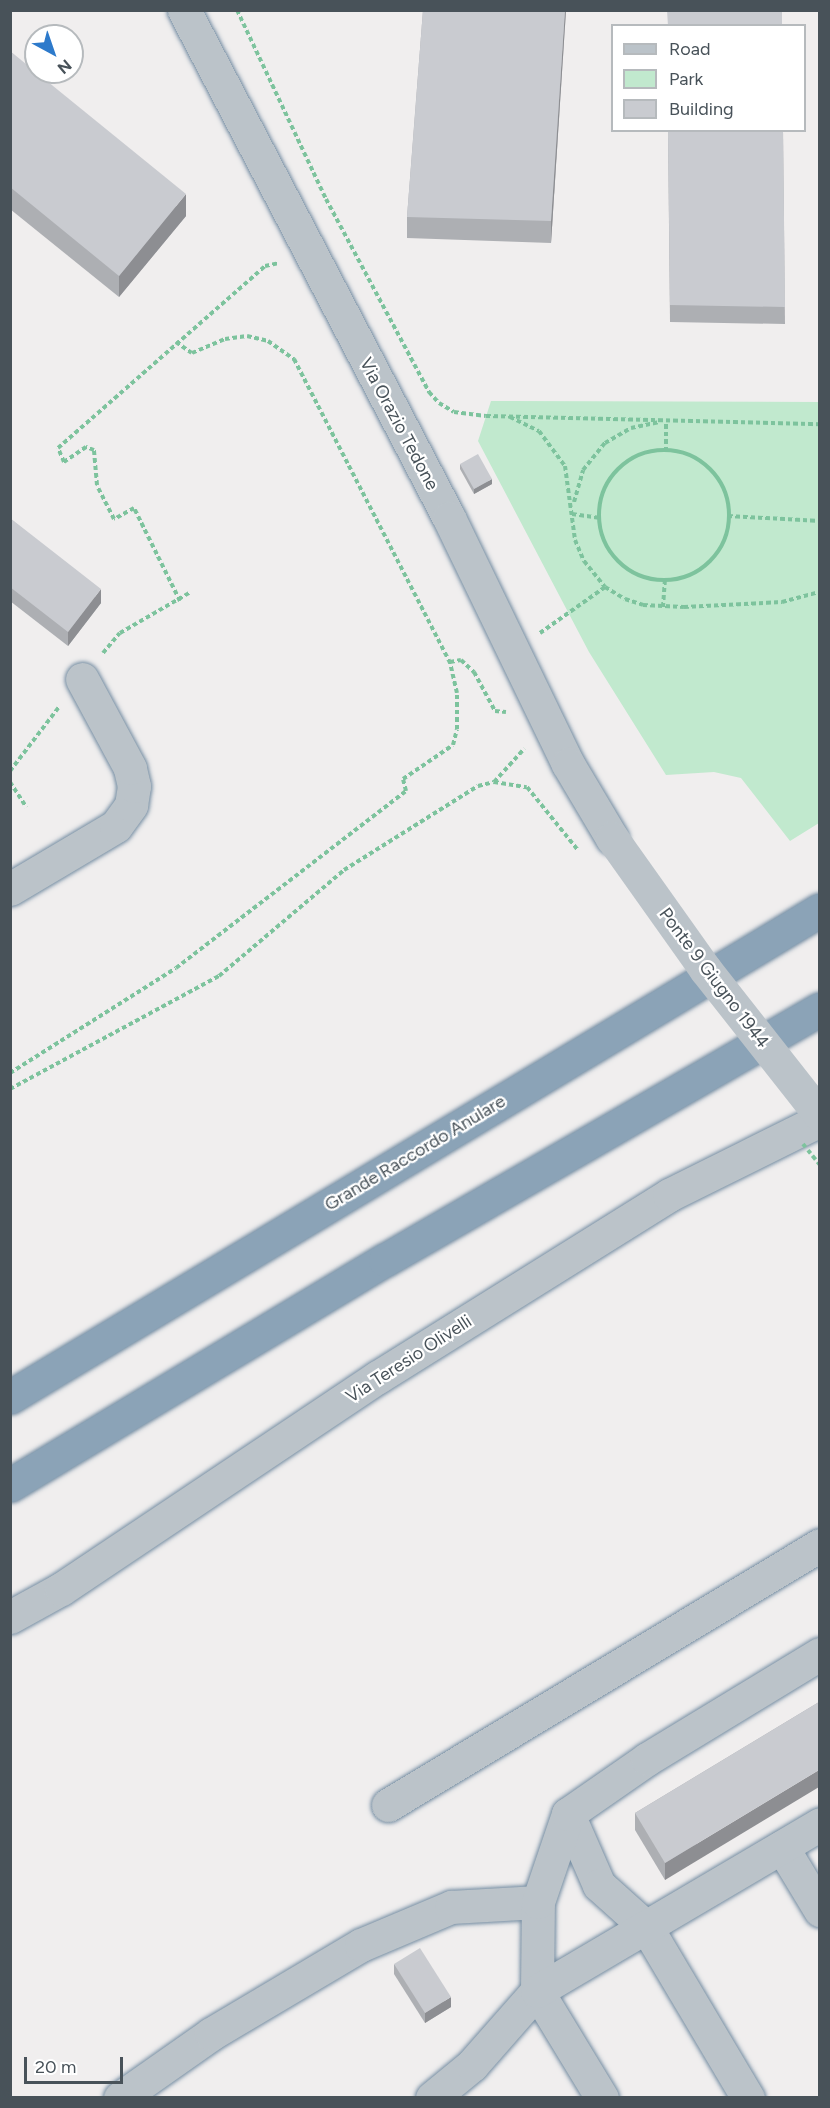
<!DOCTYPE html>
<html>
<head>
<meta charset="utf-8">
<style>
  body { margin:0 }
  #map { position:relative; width:830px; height:2108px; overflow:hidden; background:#f0eeee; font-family:Figtree,sans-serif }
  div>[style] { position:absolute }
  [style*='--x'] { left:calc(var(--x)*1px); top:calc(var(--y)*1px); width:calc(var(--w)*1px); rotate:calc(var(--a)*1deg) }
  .green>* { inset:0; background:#c1e9ce }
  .path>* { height:4px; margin-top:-2px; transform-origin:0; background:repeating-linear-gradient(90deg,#7dc39d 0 4.5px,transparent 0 7.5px) }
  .path>.ring { margin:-2px; padding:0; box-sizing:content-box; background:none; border:4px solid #7dc39d; border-radius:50% }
  .roads { filter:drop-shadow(0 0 2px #768ea3) drop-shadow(0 0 2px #768ea3) }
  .minor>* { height:33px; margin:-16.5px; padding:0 16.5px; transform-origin:16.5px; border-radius:16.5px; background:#bbc3c9 }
  .highway>* { height:33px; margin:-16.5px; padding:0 16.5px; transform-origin:16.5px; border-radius:16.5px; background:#8ba3b7 }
  .path-bridge>* { height:4px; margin-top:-2px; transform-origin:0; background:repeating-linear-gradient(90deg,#7dc39d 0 4.5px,transparent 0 7.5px) }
  .minor-bridge>* { height:33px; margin:-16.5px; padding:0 16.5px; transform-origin:16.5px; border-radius:16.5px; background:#bbc3c9 }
  .wall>* { inset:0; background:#adafb3 }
  .shaded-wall>* { inset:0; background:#8d8e92 }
  .building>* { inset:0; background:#c9cbd0 }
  span { translate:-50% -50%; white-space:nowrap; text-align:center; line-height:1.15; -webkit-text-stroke:4.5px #fff; paint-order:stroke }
  .street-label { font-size:18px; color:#485259 }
  .frame { position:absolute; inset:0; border:12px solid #485259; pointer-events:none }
  .legend { position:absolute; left:611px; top:24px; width:195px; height:108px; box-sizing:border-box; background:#fff; border:2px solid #b6babd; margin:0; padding:8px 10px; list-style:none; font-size:18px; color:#485259 }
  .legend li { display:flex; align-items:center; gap:12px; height:30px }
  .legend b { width:30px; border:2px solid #b6babd }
  .north { position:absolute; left:24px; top:24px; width:60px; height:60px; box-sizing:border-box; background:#fff; border:2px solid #b6babd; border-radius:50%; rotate:140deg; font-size:16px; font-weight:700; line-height:24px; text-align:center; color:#485259 }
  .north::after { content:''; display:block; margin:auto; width:21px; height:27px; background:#2d7acb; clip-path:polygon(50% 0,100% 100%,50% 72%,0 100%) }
  .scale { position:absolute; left:24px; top:2057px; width:99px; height:27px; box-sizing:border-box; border:3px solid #485259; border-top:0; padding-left:8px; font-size:18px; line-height:21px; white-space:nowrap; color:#485259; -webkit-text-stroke:4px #fff; paint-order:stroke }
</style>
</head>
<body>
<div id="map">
  <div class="green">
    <i style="clip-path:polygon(491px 401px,819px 402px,819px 823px,790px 841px,741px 778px,714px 772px,666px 775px,589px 652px,478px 441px)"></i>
  </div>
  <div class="path">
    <i style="--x:237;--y:10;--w:209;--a:64.8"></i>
    <i style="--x:326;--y:199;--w:219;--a:61.9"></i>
    <i style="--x:429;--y:392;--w:15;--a:48"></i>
    <i style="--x:439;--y:403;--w:17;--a:31"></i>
    <i style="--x:454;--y:412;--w:32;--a:7"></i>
    <i style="--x:486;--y:416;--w:334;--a:1.4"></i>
    <i style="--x:176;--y:342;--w:19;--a:35"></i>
    <i style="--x:192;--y:353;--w:36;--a:-23"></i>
    <i style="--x:225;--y:339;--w:22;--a:-8"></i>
    <i style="--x:247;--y:336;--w:22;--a:13"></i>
    <i style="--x:268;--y:341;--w:32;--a:35"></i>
    <i style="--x:294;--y:359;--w:341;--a:62.8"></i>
    <i style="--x:450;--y:662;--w:11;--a:-10"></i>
    <i style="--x:461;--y:660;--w:18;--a:43"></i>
    <i style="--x:474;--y:672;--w:44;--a:61.7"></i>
    <i style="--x:495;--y:711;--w:11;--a:5"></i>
    <i style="--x:510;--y:417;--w:32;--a:26"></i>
    <i style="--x:539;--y:431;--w:44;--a:53.4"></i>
    <i style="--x:565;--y:466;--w:75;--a:82.3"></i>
    <i style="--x:575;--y:540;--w:23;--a:67"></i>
    <i style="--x:584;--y:561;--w:33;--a:51"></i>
    <i style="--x:605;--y:587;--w:23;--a:31"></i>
    <i style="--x:625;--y:599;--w:19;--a:18"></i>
    <i style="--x:643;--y:605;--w:41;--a:2.8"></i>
    <i style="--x:684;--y:607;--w:98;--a:-2.9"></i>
    <i style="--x:782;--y:602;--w:39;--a:-15"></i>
    <i class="ring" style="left:599px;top:450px;width:126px;height:126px"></i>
    <i style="--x:666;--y:451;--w:30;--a:-90"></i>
    <i style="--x:574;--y:502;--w:33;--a:-74"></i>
    <i style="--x:583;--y:470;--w:35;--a:-51"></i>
    <i style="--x:605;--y:443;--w:30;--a:-30"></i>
    <i style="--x:631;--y:428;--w:29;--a:-12"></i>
    <i style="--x:572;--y:514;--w:27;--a:8"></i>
    <i style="--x:728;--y:516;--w:92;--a:3.1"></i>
    <i style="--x:180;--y:601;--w:104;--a:-116.3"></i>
    <i style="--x:134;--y:508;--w:23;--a:151"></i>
    <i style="--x:114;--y:519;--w:38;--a:-117"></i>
    <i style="--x:97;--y:485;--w:35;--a:-95"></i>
    <i style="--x:94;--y:450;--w:9;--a:-159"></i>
    <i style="--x:86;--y:447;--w:27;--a:146"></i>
    <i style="--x:64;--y:462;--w:15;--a:-113"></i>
    <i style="--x:58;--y:448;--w:276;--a:-41.3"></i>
    <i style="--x:265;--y:266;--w:14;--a:-12"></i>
    <i style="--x:663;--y:607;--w:27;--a:-86"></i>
    <i style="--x:540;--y:633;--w:80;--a:-35.3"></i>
    <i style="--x:103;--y:653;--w:26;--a:-50"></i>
    <i style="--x:120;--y:633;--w:80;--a:-30.1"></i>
    <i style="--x:10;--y:771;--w:81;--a:-52.6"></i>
    <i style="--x:10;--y:782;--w:30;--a:57"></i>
    <i style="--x:494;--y:782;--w:33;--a:9"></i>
    <i style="--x:527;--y:787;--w:80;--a:51.1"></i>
    <i style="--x:10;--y:1073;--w:196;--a:-32.3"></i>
    <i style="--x:176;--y:968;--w:290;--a:-37.6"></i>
    <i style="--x:406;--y:791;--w:12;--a:-104"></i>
    <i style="--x:403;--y:779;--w:60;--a:-34.2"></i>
    <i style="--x:453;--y:745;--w:16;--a:-76"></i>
    <i style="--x:457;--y:729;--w:36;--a:-90"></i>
    <i style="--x:457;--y:693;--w:32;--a:-103"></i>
    <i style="--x:10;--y:1089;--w:238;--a:-28.4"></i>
    <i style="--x:219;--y:976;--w:164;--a:-40.3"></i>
    <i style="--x:344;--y:870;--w:158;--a:-32.1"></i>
    <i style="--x:478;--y:786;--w:16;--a:-14"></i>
    <i style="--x:494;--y:782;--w:45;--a:-47.7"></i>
  </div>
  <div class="roads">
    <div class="minor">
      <i style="--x:184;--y:10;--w:573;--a:62.45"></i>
      <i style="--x:449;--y:518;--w:273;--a:64.2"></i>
      <i style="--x:568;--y:764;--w:86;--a:59.3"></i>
      <i style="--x:10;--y:889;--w:123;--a:-30.7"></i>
      <i style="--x:116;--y:826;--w:26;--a:-54"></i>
      <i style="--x:131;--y:805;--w:19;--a:-81"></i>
      <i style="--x:134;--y:786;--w:18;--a:-103"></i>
      <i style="--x:130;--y:768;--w:101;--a:-118.3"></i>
      <i style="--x:10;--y:1617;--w:58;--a:-28.8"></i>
      <i style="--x:61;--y:1589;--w:381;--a:-33.8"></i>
      <i style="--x:378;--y:1377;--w:343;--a:-32"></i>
      <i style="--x:669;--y:1195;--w:169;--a:-26.4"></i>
      <i style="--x:388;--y:1805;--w:504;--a:-31.04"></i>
      <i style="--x:568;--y:1814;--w:77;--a:66.4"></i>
      <i style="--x:599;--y:1885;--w:64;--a:41.9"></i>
      <i style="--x:647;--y:1928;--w:198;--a:59.3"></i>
      <i style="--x:782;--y:1847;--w:74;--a:58.9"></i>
      <i style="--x:120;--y:2098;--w:111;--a:-35.1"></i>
      <i style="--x:211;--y:2034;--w:174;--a:-30.7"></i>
      <i style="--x:361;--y:1945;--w:98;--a:-22.9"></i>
      <i style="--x:451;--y:1907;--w:87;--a:-3.3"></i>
      <i style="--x:432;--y:2098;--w:52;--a:-39.5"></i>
      <i style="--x:472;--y:2065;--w:98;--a:-48.7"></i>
      <i style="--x:537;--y:1991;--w:89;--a:-89.4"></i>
      <i style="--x:538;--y:1902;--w:93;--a:-71.2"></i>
      <i style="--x:568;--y:1814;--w:96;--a:-34.8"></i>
      <i style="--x:647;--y:1759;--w:202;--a:-31.3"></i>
      <i style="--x:602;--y:2098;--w:125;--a:-121.3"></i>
      <i style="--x:537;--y:1991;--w:329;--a:-30.5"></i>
    </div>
    <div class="highway">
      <i style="--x:10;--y:1397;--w:945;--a:-31.02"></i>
      <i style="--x:10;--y:1485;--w:437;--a:-31"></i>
      <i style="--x:385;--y:1260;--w:502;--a:-29.99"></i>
    </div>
  </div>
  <div class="path-bridge">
    <i style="--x:803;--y:1144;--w:27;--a:51"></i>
  </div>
  <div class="minor-bridge">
    <i style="--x:612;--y:838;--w:161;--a:54.6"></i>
    <i style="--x:705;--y:969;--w:186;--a:51.8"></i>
  </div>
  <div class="wall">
    <i style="clip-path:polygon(423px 10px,566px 10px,551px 243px,407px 238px,407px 217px)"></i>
    <i style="clip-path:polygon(10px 51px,186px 216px,119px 297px,10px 209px)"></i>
    <i style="clip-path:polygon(668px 130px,783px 130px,785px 324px,670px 322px)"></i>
    <i style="clip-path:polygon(460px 464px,492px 484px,474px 494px,460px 469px)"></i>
    <i style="clip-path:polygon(10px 518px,101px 603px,68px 646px,10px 601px)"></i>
    <i style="clip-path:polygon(819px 1702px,665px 1880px,635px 1830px,635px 1813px)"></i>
    <i style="clip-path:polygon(394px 1964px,451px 2007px,425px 2023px,394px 1974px)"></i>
  </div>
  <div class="shaded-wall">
    <i style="clip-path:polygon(565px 10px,566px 10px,551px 243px,551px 221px)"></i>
    <i style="clip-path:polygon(186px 194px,186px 216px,119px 297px,119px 276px)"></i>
    <i style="clip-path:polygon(492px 479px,492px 484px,474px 494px,474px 489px)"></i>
    <i style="clip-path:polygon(101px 589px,101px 603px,68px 646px,68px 632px)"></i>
    <i style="clip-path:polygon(819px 1770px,819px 1787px,665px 1880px,665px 1863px)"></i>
    <i style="clip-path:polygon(451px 1997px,451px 2007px,425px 2023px,425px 2013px)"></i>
  </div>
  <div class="building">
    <i style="clip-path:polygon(423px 10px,565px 10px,551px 221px,407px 217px)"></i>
    <i style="clip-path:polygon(667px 10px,782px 10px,782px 26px,668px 26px)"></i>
    <i style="clip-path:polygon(10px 51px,186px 194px,119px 276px,10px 187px)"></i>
    <i style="clip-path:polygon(668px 130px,783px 130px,785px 307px,670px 305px)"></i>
    <i style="clip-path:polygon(478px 454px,492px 479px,474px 489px,460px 464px)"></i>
    <i style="clip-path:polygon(10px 518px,101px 589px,68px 632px,10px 587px)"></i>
    <i style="clip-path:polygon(819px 1702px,819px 1770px,665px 1863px,635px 1813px)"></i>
    <i style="clip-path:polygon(420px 1948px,451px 1997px,425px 2013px,394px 1964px)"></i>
  </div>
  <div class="street-label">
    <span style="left:399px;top:424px;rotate:62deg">Via Orazio Tedone</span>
    <span style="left:714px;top:978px;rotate:53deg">Ponte 9 Giugno 1944</span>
    <span style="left:415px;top:1153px;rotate:-31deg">Grande Raccordo Anulare</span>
    <span style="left:409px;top:1359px;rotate:-33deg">Via Teresio Olivelli</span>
  </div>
  <div class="frame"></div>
  <ul class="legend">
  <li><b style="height:8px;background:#bbc3c9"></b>Road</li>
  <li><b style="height:16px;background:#c1e9ce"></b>Park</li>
  <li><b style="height:16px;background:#c9cbd0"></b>Building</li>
  </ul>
  <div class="north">N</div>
  <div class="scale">20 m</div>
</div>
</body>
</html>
